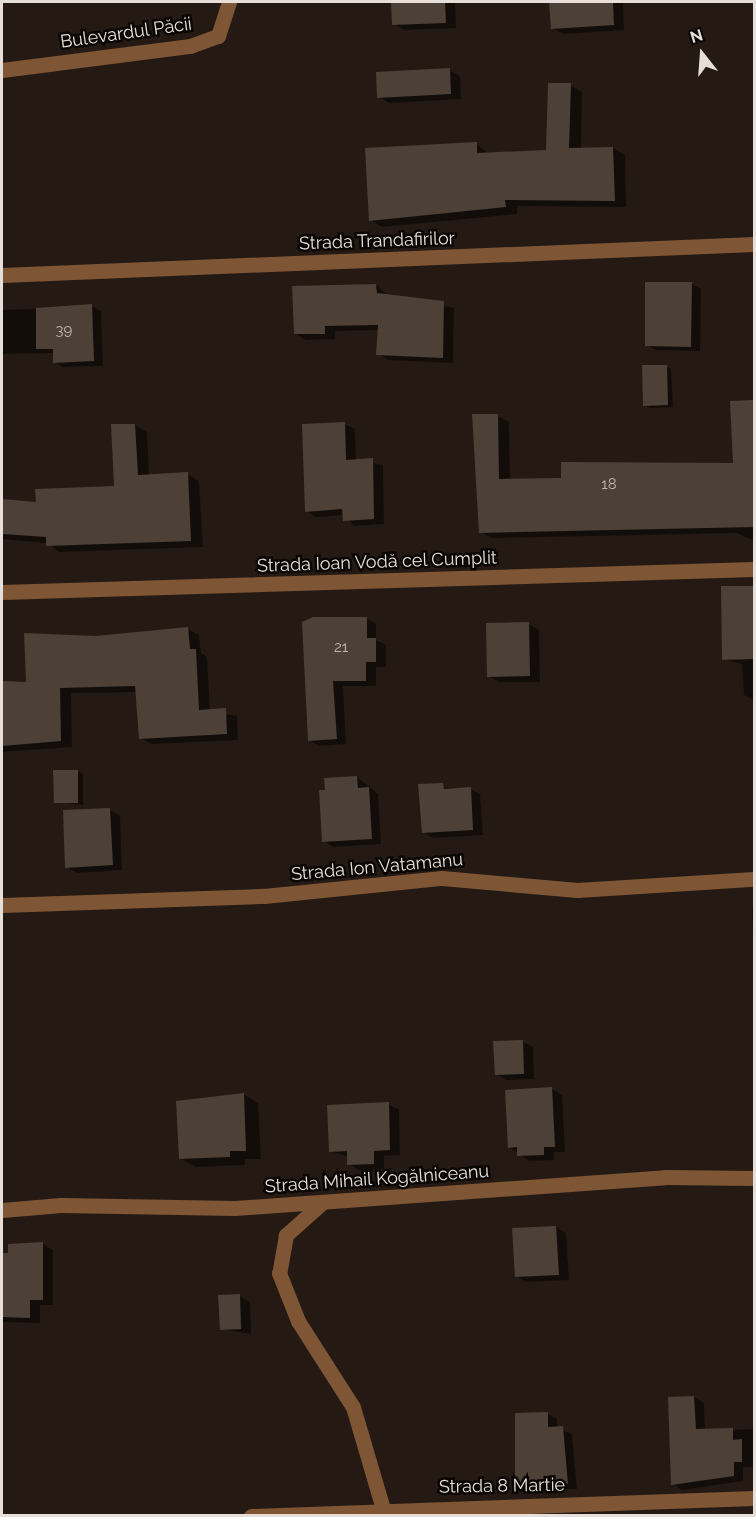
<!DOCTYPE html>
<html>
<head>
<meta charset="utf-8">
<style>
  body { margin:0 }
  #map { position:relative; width:756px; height:1517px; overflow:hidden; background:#251a13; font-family:Raleway,sans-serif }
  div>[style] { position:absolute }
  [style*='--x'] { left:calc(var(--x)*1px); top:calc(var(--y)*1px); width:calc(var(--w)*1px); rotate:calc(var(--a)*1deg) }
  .shadow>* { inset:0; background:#0007 }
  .building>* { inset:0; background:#4c4037 }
  .minor>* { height:15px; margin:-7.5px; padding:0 7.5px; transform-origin:7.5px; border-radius:7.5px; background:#7f5635 }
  span { translate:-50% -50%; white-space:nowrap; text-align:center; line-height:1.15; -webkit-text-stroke:5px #0a0604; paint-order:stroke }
  .number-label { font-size:15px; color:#c0b7b0 }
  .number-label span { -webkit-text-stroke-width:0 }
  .street-label { font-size:18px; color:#e6dfd9 }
  .frame { position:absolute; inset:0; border:3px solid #e6dfd9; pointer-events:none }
  .north { position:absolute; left:672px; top:24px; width:60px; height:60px; -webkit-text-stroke:4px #0a0604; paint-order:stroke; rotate:343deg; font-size:16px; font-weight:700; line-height:24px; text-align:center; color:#e6dfd9 }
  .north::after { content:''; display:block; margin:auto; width:21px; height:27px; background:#e6dfd9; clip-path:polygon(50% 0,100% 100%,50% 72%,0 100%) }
</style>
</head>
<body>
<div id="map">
  <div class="shadow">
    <i style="clip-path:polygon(395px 2px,455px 2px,456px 28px,404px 30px,394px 24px)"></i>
    <i style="clip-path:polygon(551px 2px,623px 2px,624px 30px,563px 34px,552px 28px)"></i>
    <i style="clip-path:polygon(449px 70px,460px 76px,461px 99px,389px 103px,379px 97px)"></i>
    <i style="clip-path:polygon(570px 85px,582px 92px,581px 149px,613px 148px,625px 155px,626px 207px,517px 206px,517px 214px,382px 227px,370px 220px,476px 144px,489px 154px,547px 151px)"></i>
    <i style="clip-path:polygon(692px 284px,701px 289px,700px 351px,656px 350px,647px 345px)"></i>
    <i style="clip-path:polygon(376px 285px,387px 295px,454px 308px,453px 363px,388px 360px,378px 354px,379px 330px,335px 331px,335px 339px,306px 340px,295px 334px)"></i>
    <i style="clip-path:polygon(91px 306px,101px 311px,103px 366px,63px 367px,54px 362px,54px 353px,2px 354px,2px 365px,2px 310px)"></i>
    <i style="clip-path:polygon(666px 366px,671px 369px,673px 407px,650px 408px,645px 405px)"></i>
    <i style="clip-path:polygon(754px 401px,754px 541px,737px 533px,492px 538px,480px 532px,498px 416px,509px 422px,510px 480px,562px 480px,734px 464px,732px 403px)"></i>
    <i style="clip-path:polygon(345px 424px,355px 429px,356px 461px,383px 465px,384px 524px,354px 526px,344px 515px,316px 517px,306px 511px)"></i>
    <i style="clip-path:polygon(135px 425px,147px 432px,149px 476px,187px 474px,199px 481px,203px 547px,59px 552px,47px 543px,2px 539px,2px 501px,38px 504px,115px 487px)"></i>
    <i style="clip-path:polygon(754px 587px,754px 700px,744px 695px,742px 664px,724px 659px,723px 588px)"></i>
    <i style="clip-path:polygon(366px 618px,376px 624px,376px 640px,386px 645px,386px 667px,376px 667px,376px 686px,343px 686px,346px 744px,319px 746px,309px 740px,304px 623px)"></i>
    <i style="clip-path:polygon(529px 624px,539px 630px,540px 682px,499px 682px,488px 676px)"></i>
    <i style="clip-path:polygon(188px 629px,199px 635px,201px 653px,207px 657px,210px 711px,237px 716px,238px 740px,152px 744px,140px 738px,137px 692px,71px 693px,72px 747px,2px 752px,2px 682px,27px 683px,96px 637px)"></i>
    <i style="clip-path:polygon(78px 771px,83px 774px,83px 805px,55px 802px)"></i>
    <i style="clip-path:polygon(357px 777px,378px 794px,381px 844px,333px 847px,324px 841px,326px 780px)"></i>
    <i style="clip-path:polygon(420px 786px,470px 789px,480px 794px,483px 835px,433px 838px,423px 832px)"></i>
    <i style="clip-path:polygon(110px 810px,120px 816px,122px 870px,77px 873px,67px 867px)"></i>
    <i style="clip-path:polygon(752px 909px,754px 909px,754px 962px)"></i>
    <i style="clip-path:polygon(522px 1041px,533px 1047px,534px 1079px,507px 1080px,496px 1074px)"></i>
    <i style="clip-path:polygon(552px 1089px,562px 1095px,565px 1152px,554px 1152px,554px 1160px,529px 1161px,509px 1147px)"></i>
    <i style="clip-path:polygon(243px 1094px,258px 1103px,261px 1159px,245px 1159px,245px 1165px,196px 1167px,181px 1159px)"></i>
    <i style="clip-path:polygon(388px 1104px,399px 1110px,400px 1155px,384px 1156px,384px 1169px,359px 1170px,349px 1164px,348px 1157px,330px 1151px)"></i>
    <i style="clip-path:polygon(556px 1227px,566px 1233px,569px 1280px,526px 1282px,516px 1276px)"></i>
    <i style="clip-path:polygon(43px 1244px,53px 1250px,53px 1305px,40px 1305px,40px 1323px,2px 1322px,2px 1255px)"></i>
    <i style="clip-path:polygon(240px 1296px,250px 1302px,251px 1334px,221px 1329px)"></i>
    <i style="clip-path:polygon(694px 1397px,704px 1403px,705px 1431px,754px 1429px,754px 1467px,743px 1467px,743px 1481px,682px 1490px,673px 1484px)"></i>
    <i style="clip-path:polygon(547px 1413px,557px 1419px,557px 1428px,572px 1434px,577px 1489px,526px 1490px,516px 1485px)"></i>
  </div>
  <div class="building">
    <i style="clip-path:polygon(391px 2px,445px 2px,446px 23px,392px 25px)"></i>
    <i style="clip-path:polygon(549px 2px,613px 2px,614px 25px,551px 29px)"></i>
    <i style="clip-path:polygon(450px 68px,451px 94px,377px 98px,376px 72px)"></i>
    <i style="clip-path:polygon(548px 83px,571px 83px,569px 148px,613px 147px,615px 201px,505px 200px,506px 207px,369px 221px,365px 148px,477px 142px,477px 153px,546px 150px)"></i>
    <i style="clip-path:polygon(645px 282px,692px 282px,691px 347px,645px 346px)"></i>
    <i style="clip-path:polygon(376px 284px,377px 293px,444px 301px,443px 358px,376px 355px,378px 325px,325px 326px,325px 334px,294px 334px,292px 286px)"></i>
    <i style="clip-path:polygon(92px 304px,94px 361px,53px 363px,53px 349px,36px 349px,36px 308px)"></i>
    <i style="clip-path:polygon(642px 365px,667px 365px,668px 405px,643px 406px)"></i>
    <i style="clip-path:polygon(754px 400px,754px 527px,479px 533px,472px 414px,498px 414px,499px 479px,561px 478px,561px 462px,733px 463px,730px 401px)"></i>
    <i style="clip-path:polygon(345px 422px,346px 460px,373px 458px,374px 519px,343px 521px,342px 509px,305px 512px,302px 424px)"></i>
    <i style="clip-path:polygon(111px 424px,135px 424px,138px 475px,188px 472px,191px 541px,46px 546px,46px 537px,2px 534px,2px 499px,36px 502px,35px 489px,114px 486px)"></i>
    <i style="clip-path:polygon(721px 586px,754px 586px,754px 659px,722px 660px)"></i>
    <i style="clip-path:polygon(313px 617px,367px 617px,367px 638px,376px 638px,376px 662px,366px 662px,366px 681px,333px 681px,337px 739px,308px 741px,302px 622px)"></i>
    <i style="clip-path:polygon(529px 622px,530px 676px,487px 677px,486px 623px)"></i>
    <i style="clip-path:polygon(188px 627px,190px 649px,196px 649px,199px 710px,226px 708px,227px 734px,139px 739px,135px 686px,60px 688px,61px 741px,2px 746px,2px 681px,26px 682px,24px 633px,96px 636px)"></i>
    <i style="clip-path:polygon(53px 770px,78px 770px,78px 803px,54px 803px)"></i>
    <i style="clip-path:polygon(357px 776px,358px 788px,369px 787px,372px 839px,322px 842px,319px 790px,325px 790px,324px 778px)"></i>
    <i style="clip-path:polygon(443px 783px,444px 789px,471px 787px,473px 830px,422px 833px,418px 784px)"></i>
    <i style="clip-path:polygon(110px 808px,113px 865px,65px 868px,63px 810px)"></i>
    <i style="clip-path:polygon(523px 1040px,524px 1074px,495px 1075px,493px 1041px)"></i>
    <i style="clip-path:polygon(552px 1087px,555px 1147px,544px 1147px,544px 1155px,517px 1156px,517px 1147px,508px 1148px,505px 1090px)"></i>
    <i style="clip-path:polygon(244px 1093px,246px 1151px,230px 1151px,230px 1157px,179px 1159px,176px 1101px)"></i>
    <i style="clip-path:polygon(389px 1102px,390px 1150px,374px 1151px,374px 1164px,347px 1165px,347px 1151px,329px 1152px,327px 1105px)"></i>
    <i style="clip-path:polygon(556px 1226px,559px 1275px,515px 1277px,512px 1228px)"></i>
    <i style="clip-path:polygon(43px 1242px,43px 1300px,30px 1300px,30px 1318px,2px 1317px,2px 1253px,8px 1253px,8px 1244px)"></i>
    <i style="clip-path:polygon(240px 1294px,241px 1329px,220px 1330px,218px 1295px)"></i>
    <i style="clip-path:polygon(694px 1396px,696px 1429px,733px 1428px,733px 1440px,742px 1439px,742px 1462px,734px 1462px,734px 1476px,671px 1485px,668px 1397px)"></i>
    <i style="clip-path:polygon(548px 1412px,548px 1427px,563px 1426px,568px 1484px,515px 1486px,515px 1413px)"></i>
  </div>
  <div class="minor">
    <i style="--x:2;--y:70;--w:190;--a:-7.3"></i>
    <i style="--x:190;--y:46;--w:30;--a:-20"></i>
    <i style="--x:218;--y:36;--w:36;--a:-72"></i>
    <i style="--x:2;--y:275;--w:753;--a:-2.36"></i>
    <i style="--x:2;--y:592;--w:752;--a:-1.75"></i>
    <i style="--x:2;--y:905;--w:262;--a:-2"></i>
    <i style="--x:264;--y:896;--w:179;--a:-5.8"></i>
    <i style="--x:442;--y:878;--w:136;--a:5.1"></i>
    <i style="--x:577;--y:890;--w:177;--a:-3.6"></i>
    <i style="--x:323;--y:1202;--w:50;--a:138.3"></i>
    <i style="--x:286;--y:1235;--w:39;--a:100"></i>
    <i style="--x:279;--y:1273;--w:52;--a:68.4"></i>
    <i style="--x:298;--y:1321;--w:102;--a:57.4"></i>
    <i style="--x:353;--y:1407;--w:106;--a:73.6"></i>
    <i style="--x:2;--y:1210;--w:59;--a:-4.8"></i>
    <i style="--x:61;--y:1205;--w:174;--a:1"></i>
    <i style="--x:235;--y:1208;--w:431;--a:-4.1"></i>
    <i style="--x:665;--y:1177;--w:89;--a:0.6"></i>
    <i style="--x:251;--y:1516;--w:503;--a:-2.05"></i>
  </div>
  <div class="number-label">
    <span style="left:64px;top:331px">39</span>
    <span style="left:609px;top:485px">18</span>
    <span style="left:341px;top:648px">21</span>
  </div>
  <div class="street-label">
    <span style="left:126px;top:33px;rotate:-8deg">Bulevardul Păcii</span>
    <span style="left:377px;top:241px;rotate:-2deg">Strada Trandafirilor</span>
    <span style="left:377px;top:562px;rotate:-2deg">Strada Ioan Vodă cel Cumplit</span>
    <span style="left:377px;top:867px;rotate:-5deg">Strada Ion Vatamanu</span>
    <span style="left:377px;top:1179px;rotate:-4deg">Strada Mihail Kogălniceanu</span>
    <span style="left:502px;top:1486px;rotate:-1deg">Strada 8 Martie</span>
  </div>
  <div class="frame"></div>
  <div class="north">N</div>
</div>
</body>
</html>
